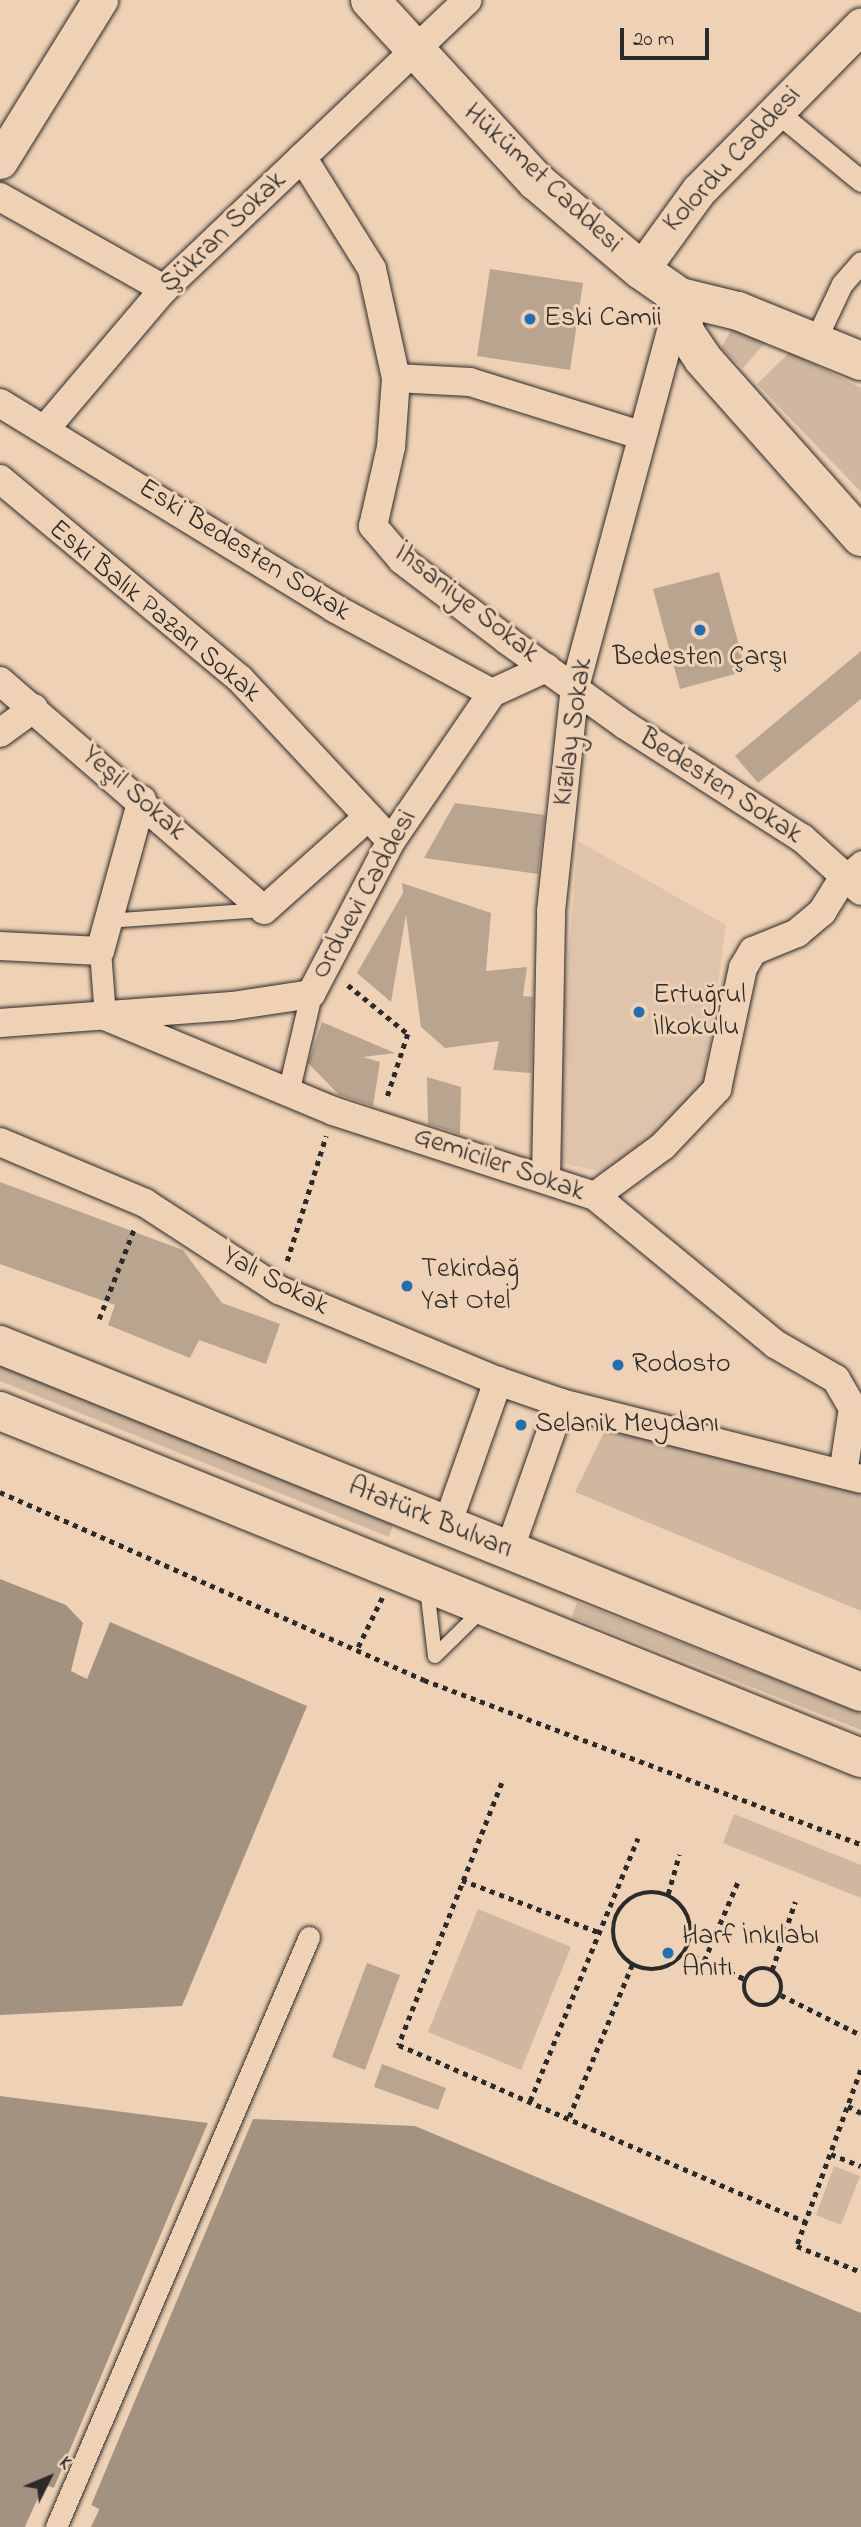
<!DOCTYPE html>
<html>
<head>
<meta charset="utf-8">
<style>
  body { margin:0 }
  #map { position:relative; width:861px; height:2527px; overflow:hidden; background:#efd2b6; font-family:"Indie Flower",sans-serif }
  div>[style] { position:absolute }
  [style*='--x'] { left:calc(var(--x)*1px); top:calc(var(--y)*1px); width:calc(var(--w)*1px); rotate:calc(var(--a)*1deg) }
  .built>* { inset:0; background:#dfc4ab }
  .green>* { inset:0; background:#cfb7a0 }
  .water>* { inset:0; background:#a49281 }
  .pier>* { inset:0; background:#efd2b6 }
  .building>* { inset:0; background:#b9a490 }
  .path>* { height:4.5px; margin-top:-2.25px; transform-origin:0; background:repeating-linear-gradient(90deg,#2b2b2b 0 5px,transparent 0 10px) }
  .path>.ring { margin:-2.25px; padding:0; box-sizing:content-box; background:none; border:4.5px solid #2b2b2b; border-radius:50% }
  .roads { filter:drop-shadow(0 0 2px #2b2b2b) drop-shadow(0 0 2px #2b2b2b) }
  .service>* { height:14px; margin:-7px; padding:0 7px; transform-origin:7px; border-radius:7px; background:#efd2b6 }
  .pedestrian>* { height:21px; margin:-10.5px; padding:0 10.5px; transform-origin:10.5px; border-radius:10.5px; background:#efd2b6 }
  .minor>* { height:28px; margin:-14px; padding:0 14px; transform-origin:14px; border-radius:14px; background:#efd2b6 }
  .tertiary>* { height:35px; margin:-17.5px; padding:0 17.5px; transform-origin:17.5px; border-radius:17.5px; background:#efd2b6 }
  .secondary>* { height:38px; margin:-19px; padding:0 19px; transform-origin:19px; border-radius:19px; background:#efd2b6 }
  .primary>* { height:38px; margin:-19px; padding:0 19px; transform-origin:19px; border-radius:19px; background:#efd2b6 }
  .dots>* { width:19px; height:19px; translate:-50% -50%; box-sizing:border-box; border:4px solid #efd2b6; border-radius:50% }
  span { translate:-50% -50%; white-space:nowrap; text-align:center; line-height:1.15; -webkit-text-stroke:6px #efd2b6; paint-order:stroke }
  .street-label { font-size:28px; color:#2b2b2b }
  .poi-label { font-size:28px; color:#2b2b2b }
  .left { translate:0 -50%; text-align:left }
  .north { position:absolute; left:14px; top:2443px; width:70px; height:70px; -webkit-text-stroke:5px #efd2b6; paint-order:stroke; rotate:47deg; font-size:19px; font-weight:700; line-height:28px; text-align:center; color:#2b2b2b }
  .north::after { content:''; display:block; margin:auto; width:24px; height:32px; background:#2b2b2b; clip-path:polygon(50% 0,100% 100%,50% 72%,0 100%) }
  .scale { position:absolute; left:620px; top:28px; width:89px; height:32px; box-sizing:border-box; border:4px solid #2b2b2b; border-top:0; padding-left:9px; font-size:21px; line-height:24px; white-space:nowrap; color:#2b2b2b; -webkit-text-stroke:5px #efd2b6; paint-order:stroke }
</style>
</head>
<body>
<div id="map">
  <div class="built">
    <i style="clip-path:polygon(578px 841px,726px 925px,702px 1098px,614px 1174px,551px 1161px)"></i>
  </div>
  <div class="green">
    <i style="clip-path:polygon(734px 325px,766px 342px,743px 368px,721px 348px)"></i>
    <i style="clip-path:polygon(790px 352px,861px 388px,861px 492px,757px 384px)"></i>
    <i style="clip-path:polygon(0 1360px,394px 1521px,389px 1537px,0 1381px)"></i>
    <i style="clip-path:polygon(606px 1428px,861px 1493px,861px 1611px,575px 1492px)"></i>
    <i style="clip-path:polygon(577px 1602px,861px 1713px,861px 1730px,572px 1617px)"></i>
    <i style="clip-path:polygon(734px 1814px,861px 1865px,861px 1898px,723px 1843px)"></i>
    <i style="clip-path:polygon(478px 1909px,571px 1947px,521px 2070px,428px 2032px)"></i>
    <i style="clip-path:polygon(834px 2166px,860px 2176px,841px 2225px,816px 2215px)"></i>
  </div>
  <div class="water">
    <i style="clip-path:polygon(0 1579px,66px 1605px,83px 1623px,71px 1671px,87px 1679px,110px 1622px,307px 1706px,182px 2006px,0 2015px)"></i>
    <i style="clip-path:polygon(0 2096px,208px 2123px,54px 2488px,44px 2485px,25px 2527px,0 2527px)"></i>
    <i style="clip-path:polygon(253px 2119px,415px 2126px,861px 2313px,861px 2527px,91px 2527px,99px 2510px,91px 2505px)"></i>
  </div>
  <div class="pier">
    <i style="clip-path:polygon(254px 2115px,91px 2505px,99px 2509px,88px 2527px,94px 2511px,88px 2504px)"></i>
    <i style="clip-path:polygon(209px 2120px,57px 2490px,46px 2489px,25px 2527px,44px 2485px,54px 2488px)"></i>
  </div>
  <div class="building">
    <i style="clip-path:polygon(490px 269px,583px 283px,570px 370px,477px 356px)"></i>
    <i style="clip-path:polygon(719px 572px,746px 671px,680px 689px,653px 589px)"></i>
    <i style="clip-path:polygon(861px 651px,861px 699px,758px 783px,735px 756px)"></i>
    <i style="clip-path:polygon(455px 803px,545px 815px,538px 874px,424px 858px)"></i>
    <i style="clip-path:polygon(402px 883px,491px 913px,486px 971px,527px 967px,523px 996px,533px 997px,531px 1073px,493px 1070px,499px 1041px,445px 1048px,421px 1027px,406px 915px,391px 1002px,357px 973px,403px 893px)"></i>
    <i style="clip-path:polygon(322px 1022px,395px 1053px,363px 1057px,380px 1062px,373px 1106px,339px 1095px,308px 1063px)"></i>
    <i style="clip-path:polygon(427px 1077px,461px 1087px,460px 1134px,428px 1124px)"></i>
    <i style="clip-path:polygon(0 1182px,183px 1250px,222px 1303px,280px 1324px,266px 1364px,199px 1340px,190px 1358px,108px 1325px,115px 1305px,0 1264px)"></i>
    <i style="clip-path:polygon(367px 1963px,400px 1975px,365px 2070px,332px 2057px)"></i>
    <i style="clip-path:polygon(382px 2064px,446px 2088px,438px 2110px,374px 2087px)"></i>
  </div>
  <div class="path">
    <i style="--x:348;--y:985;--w:77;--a:39.2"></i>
    <i style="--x:408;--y:1034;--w:67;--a:108.2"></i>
    <i style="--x:287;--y:1261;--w:131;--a:-72.7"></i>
    <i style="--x:99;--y:1319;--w:97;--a:-68.7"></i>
    <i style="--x:0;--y:1492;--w:464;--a:23.9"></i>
    <i style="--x:424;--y:1680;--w:467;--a:20.6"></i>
    <i style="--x:358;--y:1647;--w:55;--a:-63.9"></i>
    <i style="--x:502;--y:1783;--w:282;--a:111.5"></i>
    <i style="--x:399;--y:2045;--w:444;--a:23.5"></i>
    <i style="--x:462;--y:1880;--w:149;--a:20.9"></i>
    <i class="ring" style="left:613px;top:1892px;width:73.5px;height:73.5px"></i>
    <i style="--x:668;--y:1894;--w:41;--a:-74.2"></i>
    <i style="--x:684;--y:1952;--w:67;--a:23.9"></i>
    <i style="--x:704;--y:1961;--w:89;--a:-66.9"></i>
    <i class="ring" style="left:744px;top:1968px;width:33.5px;height:33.5px"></i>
    <i style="--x:772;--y:1970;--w:72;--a:-71.3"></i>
    <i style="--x:781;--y:1995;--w:89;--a:26.6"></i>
    <i style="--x:861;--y:2070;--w:187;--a:110"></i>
    <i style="--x:797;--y:2246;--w:69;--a:22.1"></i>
    <i style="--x:530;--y:2101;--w:284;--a:-67.7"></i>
    <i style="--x:848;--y:2106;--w:15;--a:28"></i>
    <i style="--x:569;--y:2117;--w:165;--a:-67.5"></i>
    <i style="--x:831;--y:2154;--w:32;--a:22"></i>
  </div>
  <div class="roads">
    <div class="service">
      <i style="--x:107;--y:921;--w:155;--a:-4.1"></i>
      <i style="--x:427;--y:1588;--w:68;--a:83.3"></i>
      <i style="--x:435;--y:1656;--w:69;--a:-44.4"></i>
    </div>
    <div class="pedestrian">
      <i style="--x:776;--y:111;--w:110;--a:39.5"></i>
      <i style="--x:815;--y:341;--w:63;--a:-64.7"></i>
      <i style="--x:842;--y:284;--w:29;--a:-49"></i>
      <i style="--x:845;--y:875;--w:21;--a:-41"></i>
      <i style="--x:100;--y:951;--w:65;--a:85.6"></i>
      <i style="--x:288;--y:1093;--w:102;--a:-76.9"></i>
      <i style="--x:56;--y:2527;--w:642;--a:-66.79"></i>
    </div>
    <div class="minor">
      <i style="--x:302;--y:157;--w:132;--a:58"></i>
      <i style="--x:372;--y:269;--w:112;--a:77.6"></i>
      <i style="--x:396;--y:378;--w:69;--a:94.1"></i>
      <i style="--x:391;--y:447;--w:81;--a:102.8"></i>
      <i style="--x:373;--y:526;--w:45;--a:49.5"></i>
      <i style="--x:402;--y:560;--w:132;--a:37.3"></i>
      <i style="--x:507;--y:640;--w:145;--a:35.8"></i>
      <i style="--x:625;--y:725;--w:210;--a:32.6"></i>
      <i style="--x:802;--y:838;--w:79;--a:41.9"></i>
      <i style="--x:0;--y:197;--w:188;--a:29.3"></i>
      <i style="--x:396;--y:378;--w:74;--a:3.1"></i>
      <i style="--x:470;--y:382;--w:178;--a:17.3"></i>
      <i style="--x:0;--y:403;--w:392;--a:31.5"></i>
      <i style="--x:334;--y:608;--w:179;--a:28.3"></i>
      <i style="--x:46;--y:428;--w:182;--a:-49.7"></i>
      <i style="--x:164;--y:289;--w:419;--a:-43.6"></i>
      <i style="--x:0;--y:479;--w:312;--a:39.8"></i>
      <i style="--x:240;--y:679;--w:221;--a:47"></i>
      <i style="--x:0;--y:681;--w:349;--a:40.9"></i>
      <i style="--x:264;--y:910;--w:138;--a:-41.8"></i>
      <i style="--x:0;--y:733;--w:42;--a:-36.3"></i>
      <i style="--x:0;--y:946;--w:100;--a:2.9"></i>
      <i style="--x:100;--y:951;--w:157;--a:-74.5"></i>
      <i style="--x:105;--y:1016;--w:247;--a:22.6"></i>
      <i style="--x:333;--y:1111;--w:275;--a:18"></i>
      <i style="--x:595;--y:1196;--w:233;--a:39.4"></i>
      <i style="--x:775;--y:1344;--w:70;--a:29.8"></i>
      <i style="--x:836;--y:1379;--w:34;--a:60"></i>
      <i style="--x:853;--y:1408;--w:67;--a:98.6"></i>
      <i style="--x:0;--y:1023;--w:233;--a:-4.2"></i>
      <i style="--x:232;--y:1006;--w:80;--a:-8.6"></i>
      <i style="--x:311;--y:994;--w:173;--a:-62.4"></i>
      <i style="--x:391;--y:841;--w:179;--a:-55.7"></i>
      <i style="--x:492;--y:693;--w:60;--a:-24.8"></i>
      <i style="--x:0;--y:1142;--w:157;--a:22.8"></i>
      <i style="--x:145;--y:1203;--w:160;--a:33"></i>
      <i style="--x:279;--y:1290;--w:237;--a:22.6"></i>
      <i style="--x:498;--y:1381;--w:67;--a:19.2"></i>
      <i style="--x:561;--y:1403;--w:309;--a:14.2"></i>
      <i style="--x:546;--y:1179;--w:268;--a:-88.9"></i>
      <i style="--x:551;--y:911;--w:225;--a:-83.9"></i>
      <i style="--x:575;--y:687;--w:397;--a:-74.9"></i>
      <i style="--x:595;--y:1196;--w:84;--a:-36.3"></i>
      <i style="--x:663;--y:1146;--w:79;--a:-46.5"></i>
      <i style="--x:717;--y:1089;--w:124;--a:-77.9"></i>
      <i style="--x:743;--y:968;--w:20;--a:-60"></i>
      <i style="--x:753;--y:951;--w:48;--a:-22.2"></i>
      <i style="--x:797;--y:933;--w:33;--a:-40"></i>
      <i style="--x:822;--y:912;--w:44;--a:-58.1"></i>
      <i style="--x:447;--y:1525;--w:153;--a:-70.5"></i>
      <i style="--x:509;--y:1551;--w:157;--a:-70.6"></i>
    </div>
    <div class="tertiary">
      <i style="--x:0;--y:161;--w:190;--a:-58.2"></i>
      <i style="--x:641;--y:270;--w:99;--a:-54.1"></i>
      <i style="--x:699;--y:190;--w:231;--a:-45.4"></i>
    </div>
    <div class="secondary">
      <i style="--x:370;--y:0;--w:246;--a:47.5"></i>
      <i style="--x:536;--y:181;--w:138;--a:40.3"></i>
      <i style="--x:641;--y:270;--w:47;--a:34.7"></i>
      <i style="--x:680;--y:297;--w:60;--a:13.6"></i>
      <i style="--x:738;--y:311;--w:133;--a:22.1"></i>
      <i style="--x:680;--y:297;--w:35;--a:82"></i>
      <i style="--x:685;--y:332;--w:32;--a:56"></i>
      <i style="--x:703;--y:359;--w:238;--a:48.4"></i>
    </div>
    <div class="primary">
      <i style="--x:0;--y:1345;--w:928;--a:21.95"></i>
      <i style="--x:0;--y:1411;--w:928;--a:21.95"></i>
    </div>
  </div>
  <div class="dots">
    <i style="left:530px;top:319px;background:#1f6fb2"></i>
    <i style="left:700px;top:630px;background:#1f6fb2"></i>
    <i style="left:639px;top:1012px;background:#1f6fb2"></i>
    <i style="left:407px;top:1286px;background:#1f6fb2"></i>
    <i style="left:618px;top:1365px;background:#1f6fb2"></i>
    <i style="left:521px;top:1425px;background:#1f6fb2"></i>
    <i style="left:668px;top:1953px;background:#1f6fb2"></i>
  </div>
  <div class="street-label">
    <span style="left:733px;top:160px;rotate:-47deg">Kolordu Caddesi</span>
    <span style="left:542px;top:179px;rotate:43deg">Hükümet Caddesi</span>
    <span style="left:224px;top:233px;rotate:-44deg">Şükran Sokak</span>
    <span style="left:244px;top:551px;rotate:32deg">Eski Bedesten Sokak</span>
    <span style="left:466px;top:604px;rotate:38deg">İhsaniye Sokak</span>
    <span style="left:154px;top:612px;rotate:40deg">Eski Balık Pazarı Sokak</span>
    <span style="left:574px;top:732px;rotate:-82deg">Kızılay Sokak</span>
    <span style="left:720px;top:787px;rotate:33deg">Bedesten Sokak</span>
    <span style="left:133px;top:794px;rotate:41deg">Yeşil Sokak</span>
    <span style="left:365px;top:895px;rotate:-61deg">Orduevi Caddesi</span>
    <span style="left:499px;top:1165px;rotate:19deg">Gemiciler Sokak</span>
    <span style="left:275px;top:1282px;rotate:28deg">Yalı Sokak</span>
    <span style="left:430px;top:1519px;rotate:22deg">Atatürk Bulvarı</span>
  </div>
  <div class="poi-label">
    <span class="left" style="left:544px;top:319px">Eski Camii</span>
    <span style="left:700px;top:658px">Bedesten Çarşı</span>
    <span class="left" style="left:653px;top:1012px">Ertuğrul<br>İlkokulu</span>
    <span class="left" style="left:421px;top:1286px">Tekirdağ<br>Yat Otel</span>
    <span class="left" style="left:632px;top:1365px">Rodosto</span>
    <span class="left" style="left:535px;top:1425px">Selanik Meydanı</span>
    <span class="left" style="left:682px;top:1953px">Harf İnkılabı<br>Anıtı</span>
  </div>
  <div class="north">K</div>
  <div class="scale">20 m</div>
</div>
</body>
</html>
